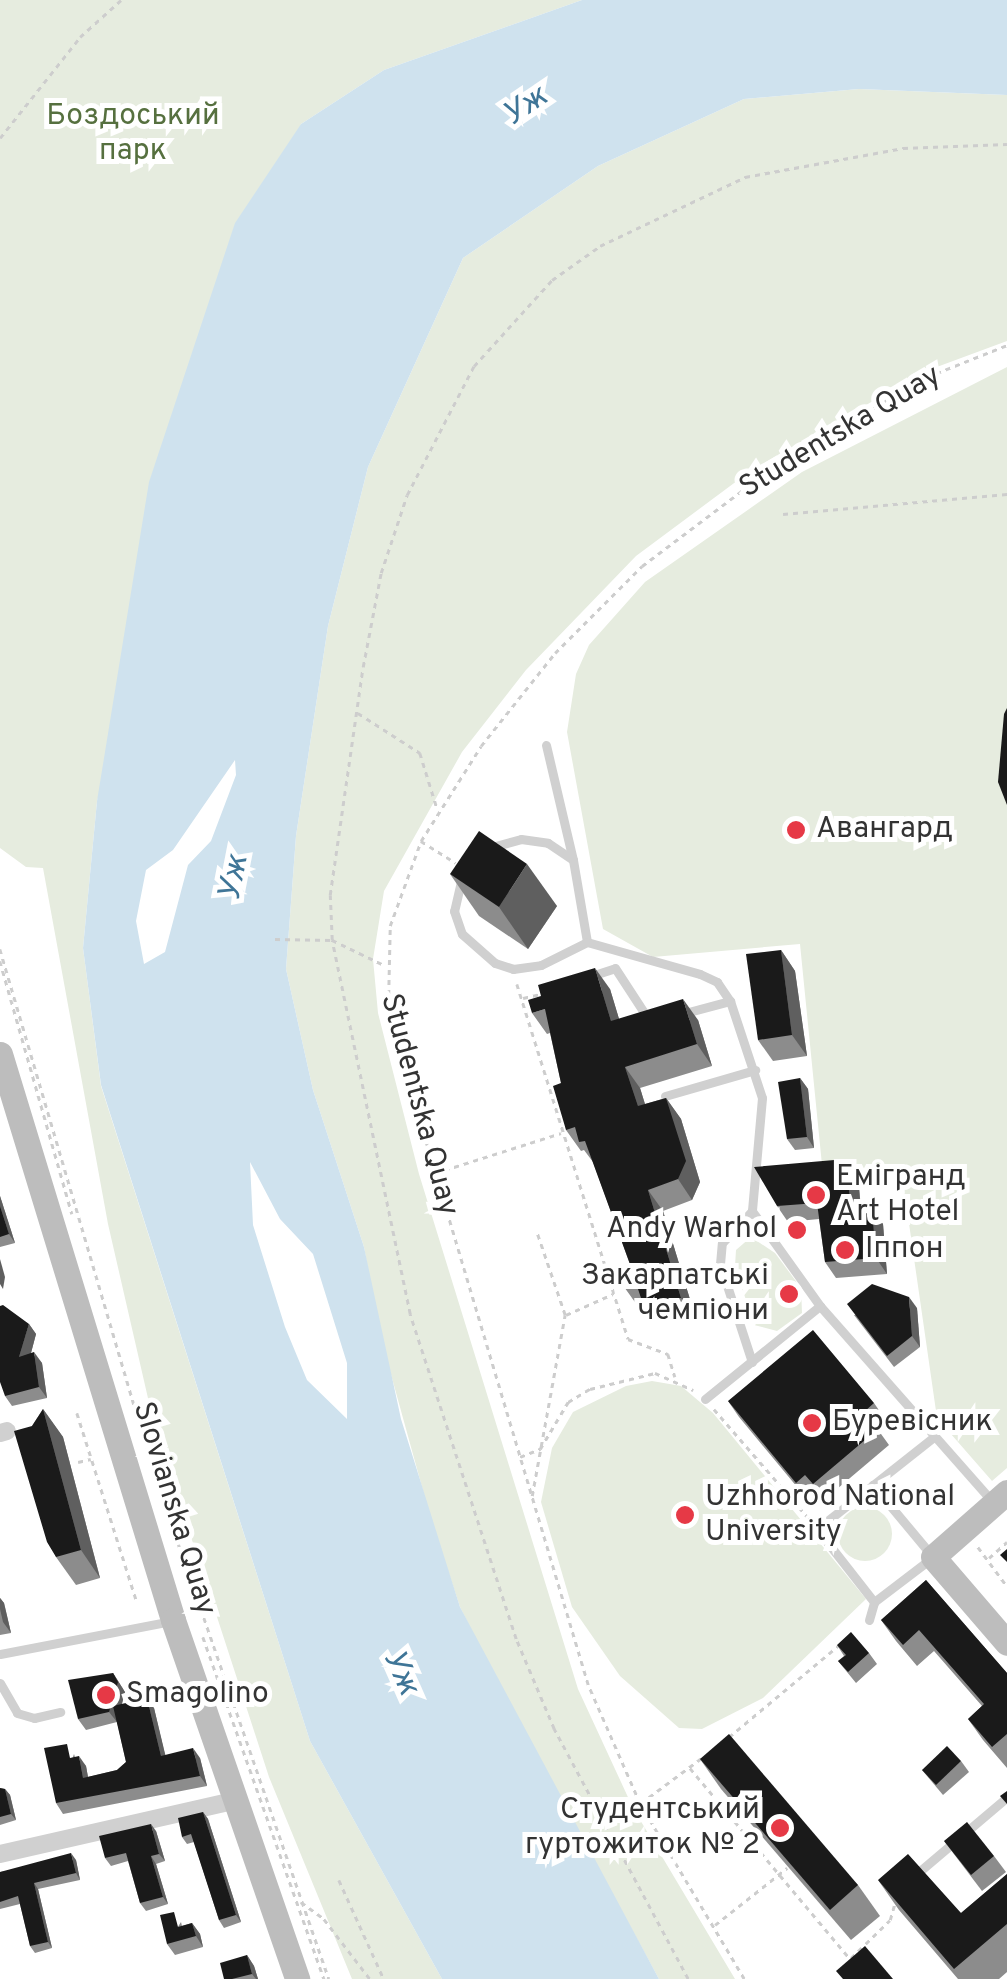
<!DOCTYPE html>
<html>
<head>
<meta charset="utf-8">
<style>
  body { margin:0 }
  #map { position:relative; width:1007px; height:1979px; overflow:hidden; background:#fff; font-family:Overpass,sans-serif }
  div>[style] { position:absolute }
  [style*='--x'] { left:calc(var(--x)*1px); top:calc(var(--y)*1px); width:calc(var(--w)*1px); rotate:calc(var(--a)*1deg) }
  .green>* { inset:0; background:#e6ecdf }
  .round { border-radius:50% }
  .water>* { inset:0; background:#cfe2ee }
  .path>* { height:2.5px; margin-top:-1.25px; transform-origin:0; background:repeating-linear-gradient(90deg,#cdcdcd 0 5px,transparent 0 10px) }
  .lane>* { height:9px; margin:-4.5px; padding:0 4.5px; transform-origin:4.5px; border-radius:4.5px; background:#d0d0d0 }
  .street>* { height:18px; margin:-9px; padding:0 9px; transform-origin:9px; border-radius:9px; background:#d0d0d0 }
  .secondary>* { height:25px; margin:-12.5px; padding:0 12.5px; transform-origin:12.5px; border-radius:12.5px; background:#bdbdbd }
  .wall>* { inset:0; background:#8c8c8c }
  .shaded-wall>* { inset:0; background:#5f5f5f }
  .building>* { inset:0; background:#1a1a1a }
  .dots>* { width:28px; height:28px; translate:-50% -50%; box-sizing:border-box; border:5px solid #fff; border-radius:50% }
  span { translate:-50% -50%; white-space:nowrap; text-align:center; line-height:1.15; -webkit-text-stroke:10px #fff; paint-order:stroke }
  .park-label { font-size:30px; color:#56703f }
  .street-label { font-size:30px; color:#333 }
  .poi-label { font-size:30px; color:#333 }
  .left { translate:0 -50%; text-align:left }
  .right { translate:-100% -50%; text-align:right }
  .water-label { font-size:32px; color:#3f7597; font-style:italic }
</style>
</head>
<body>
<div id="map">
  <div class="green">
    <i style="clip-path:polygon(0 0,582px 0,384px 70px,301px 124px,97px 801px,83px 948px,101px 1086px,310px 1741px,442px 1979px,352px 1979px,269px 1777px,153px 1420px,108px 1224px,43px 868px,26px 867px,0 848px)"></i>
    <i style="clip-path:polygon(859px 89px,1007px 95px,1007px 341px,926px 371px,753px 469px,636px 556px,526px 670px,462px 752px,384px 891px,373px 959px,378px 1013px,419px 1174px,578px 1689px,633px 1808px,735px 1979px,659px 1979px,503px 1694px,460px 1607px,430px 1516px,379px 1331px,364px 1247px,313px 1090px,286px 969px,296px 836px,328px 626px,368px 467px,463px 258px,598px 166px,744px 99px)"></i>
    <i style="clip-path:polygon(1007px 367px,1007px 1468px,992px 1481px,937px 1418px,901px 1168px,823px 1175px,800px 944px,653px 957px,603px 929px,567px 732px,576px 674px,589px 645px,645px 582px,802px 472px)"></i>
    <i style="clip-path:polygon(751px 1237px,775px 1253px,801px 1288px,802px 1313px,777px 1331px,754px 1325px,735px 1266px,736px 1250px)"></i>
    <i style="clip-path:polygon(652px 1381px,681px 1386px,713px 1413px,866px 1599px,763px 1698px,702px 1729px,679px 1728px,620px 1676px,572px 1607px,541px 1502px,552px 1448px,573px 1412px,626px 1386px)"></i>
    <i class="round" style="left:838px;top:1507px;width:54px;height:54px"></i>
  </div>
  <div class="water">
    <i style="clip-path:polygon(evenodd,582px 0,1007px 0,1007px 95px,859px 89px,744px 99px,598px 166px,463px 258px,368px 467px,328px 626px,296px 836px,286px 969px,313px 1090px,364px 1247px,401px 1419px,460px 1607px,659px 1979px,442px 1979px,310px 1741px,101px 1085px,83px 948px,97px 801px,149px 482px,235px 223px,301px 124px,384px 70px,582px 0,235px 760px,236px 775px,211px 841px,188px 865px,165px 952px,144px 964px,136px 921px,146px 870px,173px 850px,235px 760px,582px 0,250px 1162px,280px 1219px,313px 1254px,347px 1363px,347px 1419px,307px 1380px,285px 1327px,253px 1225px,250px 1162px)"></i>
  </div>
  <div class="path">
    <i style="--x:0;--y:138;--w:129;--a:-51.6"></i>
    <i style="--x:80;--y:37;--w:55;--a:-42.1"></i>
    <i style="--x:783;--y:514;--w:225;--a:-5.1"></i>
    <i style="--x:358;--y:713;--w:74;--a:32.8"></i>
    <i style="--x:420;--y:753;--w:58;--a:72.8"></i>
    <i style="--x:421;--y:841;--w:41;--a:32.2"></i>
    <i style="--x:275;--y:939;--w:57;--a:1"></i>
    <i style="--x:332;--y:940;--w:58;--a:25.7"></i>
    <i style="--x:0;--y:949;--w:549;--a:73.61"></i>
    <i style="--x:155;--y:1476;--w:532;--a:70.92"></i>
    <i style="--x:0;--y:961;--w:263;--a:74.1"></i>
    <i style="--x:517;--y:984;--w:372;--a:72.6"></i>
    <i style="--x:628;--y:1339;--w:43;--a:20.6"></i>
    <i style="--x:668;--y:1354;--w:24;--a:73"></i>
    <i style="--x:523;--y:998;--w:17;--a:-13"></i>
    <i style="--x:435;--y:1173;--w:132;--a:-17.6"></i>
    <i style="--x:566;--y:1315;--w:51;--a:-24.1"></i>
    <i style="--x:714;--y:1409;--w:147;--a:49.1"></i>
    <i style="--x:77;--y:1413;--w:195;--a:72.4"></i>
    <i style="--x:520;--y:1457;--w:22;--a:-22"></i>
    <i style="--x:540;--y:1449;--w:55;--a:-59.2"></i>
    <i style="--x:568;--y:1402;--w:26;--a:-31"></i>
    <i style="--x:590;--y:1389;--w:67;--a:-13.8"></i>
    <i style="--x:655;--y:1373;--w:42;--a:24.1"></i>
    <i style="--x:78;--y:1462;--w:13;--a:-13"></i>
    <i style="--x:532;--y:1496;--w:184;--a:-79.7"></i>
    <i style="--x:565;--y:1315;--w:87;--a:-108.9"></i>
    <i style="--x:978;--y:1547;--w:49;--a:53.4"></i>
    <i style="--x:989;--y:1558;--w:24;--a:-42"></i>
    <i style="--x:203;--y:1637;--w:363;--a:70.5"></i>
    <i style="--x:729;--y:1737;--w:142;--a:-39.9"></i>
    <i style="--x:690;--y:1768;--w:252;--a:50"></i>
    <i style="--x:641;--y:1803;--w:77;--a:-36.6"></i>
    <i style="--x:339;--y:1880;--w:109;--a:65.6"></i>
    <i style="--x:301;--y:1902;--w:29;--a:36"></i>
    <i style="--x:324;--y:1919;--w:76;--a:52.5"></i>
    <i style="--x:715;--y:1925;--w:92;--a:-38.4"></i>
    <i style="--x:851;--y:1958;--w:54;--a:-44.3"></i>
    <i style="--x:890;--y:1920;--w:18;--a:-74"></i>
    <i style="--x:688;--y:1979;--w:284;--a:-118.2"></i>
    <i style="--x:554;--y:1729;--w:98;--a:-112.9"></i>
    <i style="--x:516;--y:1639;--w:342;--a:-108.1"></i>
    <i style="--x:410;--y:1314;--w:382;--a:-101.8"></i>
    <i style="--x:332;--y:940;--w:45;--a:-92.5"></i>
    <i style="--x:330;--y:895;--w:230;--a:-81.8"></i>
    <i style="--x:363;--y:667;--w:96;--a:-79.2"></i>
    <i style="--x:381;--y:573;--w:82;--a:-71.6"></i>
    <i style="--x:407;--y:495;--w:145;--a:-62.6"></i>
    <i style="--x:474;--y:366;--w:116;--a:-47.8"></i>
    <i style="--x:552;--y:280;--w:59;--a:-35.3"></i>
    <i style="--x:600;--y:246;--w:161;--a:-25.4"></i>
    <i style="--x:745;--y:177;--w:161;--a:-10.4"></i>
    <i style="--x:903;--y:148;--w:104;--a:-2.2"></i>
    <i style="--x:744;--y:1979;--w:204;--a:-120.7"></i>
    <i style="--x:640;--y:1804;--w:130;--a:-113.6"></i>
    <i style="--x:588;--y:1685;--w:699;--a:-106.62"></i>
    <i style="--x:388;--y:1015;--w:89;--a:-88.7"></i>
    <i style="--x:390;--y:926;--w:90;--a:-70"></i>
    <i style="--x:421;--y:841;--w:112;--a:-57.7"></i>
    <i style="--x:481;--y:746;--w:119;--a:-51.5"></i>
    <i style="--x:555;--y:653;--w:123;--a:-45"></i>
    <i style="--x:642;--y:566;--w:143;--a:-37"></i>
    <i style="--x:756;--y:480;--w:98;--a:-32.1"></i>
    <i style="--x:839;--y:428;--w:102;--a:-30.1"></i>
    <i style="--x:927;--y:377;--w:86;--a:-21.8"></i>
  </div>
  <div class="lane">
    <i style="--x:546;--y:745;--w:118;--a:76.8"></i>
    <i style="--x:488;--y:848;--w:34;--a:-15"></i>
    <i style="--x:521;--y:839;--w:27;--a:8"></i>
    <i style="--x:548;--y:843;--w:30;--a:34"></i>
    <i style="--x:573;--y:860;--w:83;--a:80.3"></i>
    <i style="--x:587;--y:942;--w:117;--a:15.8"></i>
    <i style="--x:700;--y:974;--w:19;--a:25"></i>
    <i style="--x:717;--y:982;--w:23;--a:56"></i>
    <i style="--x:462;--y:877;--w:35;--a:103"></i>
    <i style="--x:454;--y:911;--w:24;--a:71"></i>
    <i style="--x:462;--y:934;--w:44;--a:41.3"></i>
    <i style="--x:495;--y:963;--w:19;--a:18"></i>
    <i style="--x:513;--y:969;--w:28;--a:-8"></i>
    <i style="--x:541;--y:965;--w:51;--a:-26.6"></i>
    <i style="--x:591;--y:976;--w:25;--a:-18"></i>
    <i style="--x:615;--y:968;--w:59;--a:56.9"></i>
    <i style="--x:681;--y:1014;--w:51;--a:-14.9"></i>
    <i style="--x:730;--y:1001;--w:102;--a:71.7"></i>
    <i style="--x:762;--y:1098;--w:113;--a:95.1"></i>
    <i style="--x:752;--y:1211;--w:117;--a:54.4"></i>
    <i style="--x:820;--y:1306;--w:260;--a:48.6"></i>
    <i style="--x:665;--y:1096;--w:94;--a:-16.1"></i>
    <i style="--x:752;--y:1362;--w:103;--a:-108.1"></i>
    <i style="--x:720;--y:1264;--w:21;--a:-85"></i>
    <i style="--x:722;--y:1243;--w:44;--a:-46.8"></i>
    <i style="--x:705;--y:1399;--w:148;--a:-39"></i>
    <i style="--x:873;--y:1485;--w:79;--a:-38.3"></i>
    <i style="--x:869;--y:1620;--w:19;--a:-74"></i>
    <i style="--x:874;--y:1602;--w:74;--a:-37.3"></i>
    <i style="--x:933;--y:1557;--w:94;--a:-129.8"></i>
    <i style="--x:873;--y:1485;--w:71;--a:141.8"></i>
    <i style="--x:817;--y:1529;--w:93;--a:52"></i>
    <i style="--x:0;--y:1654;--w:174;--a:-10.9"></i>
    <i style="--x:0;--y:1683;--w:34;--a:60"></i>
    <i style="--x:17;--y:1713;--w:18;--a:16"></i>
    <i style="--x:34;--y:1718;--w:27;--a:-13"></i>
    <i style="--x:914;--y:1876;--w:122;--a:-40.3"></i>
  </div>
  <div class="street">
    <i style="--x:0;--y:1433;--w:7;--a:-16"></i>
    <i style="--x:0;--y:1854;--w:239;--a:-12.8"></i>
  </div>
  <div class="secondary">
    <i style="--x:0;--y:1054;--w:592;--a:73"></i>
    <i style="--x:173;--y:1620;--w:380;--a:70.9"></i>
    <i style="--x:1007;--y:1492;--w:98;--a:138.7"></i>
    <i style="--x:933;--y:1557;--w:113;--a:49.3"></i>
  </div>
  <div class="wall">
    <i style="clip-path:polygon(450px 874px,557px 906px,528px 949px,479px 916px)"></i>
    <i style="clip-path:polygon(781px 950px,795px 971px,807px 1056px,773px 1061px,758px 1040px)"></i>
    <i style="clip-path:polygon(610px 989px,619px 1019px,698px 1020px,712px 1066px,640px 1088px,645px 1104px,666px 1098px,681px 1119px,700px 1182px,692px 1200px,663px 1211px,696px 1319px,656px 1322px,643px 1303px,637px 1305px,622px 1284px,631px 1267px,593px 1162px,584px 1150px,581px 1151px,566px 1130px,561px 1083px,550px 1033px,547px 1034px,532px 1013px)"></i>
    <i style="clip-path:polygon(800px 1078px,808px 1089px,814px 1148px,795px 1150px,787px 1139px)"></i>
    <i style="clip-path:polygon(846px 1159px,858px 1175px,861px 1209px,883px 1224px,887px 1274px,836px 1278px,825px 1262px,819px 1219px,788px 1222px,777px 1206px)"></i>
    <i style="clip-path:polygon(0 1196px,15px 1243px,0 1247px)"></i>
    <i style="clip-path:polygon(917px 1308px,920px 1347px,894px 1367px,854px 1315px)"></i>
    <i style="clip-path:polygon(29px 1324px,36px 1334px,31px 1353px,42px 1363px,47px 1398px,12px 1406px,5px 1396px)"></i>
    <i style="clip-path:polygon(728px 1401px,874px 1403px,885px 1419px,876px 1427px,889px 1445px,824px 1500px,816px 1491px,807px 1499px,739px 1417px)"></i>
    <i style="clip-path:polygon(43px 1409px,63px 1437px,100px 1578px,76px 1585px,56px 1557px,32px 1426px)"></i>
    <i style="clip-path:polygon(926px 1580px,1007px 1673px,1007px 1768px,983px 1740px,968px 1719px,982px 1706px,934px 1651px,917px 1666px,896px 1641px,881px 1620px)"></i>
    <i style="clip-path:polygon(0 1598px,4px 1603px,11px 1633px,0 1635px)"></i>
    <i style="clip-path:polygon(837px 1645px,869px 1653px,877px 1664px,856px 1683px,838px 1661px,844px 1656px)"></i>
    <i style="clip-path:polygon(113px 1673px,125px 1692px,122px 1704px,154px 1708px,165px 1755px,200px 1758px,207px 1786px,63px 1814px,56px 1803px,74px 1754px,75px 1757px,86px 1766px,88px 1777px,117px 1770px,126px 1762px,117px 1722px,86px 1730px,78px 1719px)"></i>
    <i style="clip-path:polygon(700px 1759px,858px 1885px,880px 1916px,851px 1940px,721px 1789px)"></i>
    <i style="clip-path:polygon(961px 1761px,969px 1772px,943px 1795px,922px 1770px)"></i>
    <i style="clip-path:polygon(0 1788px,5px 1789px,10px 1795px,16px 1820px,0 1825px)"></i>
    <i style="clip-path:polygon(203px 1812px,208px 1819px,241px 1922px,224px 1928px,219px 1920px,194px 1842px,187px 1844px,182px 1837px)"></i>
    <i style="clip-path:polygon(156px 1831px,165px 1861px,156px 1864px,168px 1904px,146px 1911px,140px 1903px,128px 1861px,111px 1866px,105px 1858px)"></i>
    <i style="clip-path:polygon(944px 1841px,994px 1856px,1006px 1872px,982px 1891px)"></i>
    <i style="clip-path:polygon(76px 1860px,80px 1880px,38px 1889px,52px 1948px,35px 1953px,30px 1946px,20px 1904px,0 1909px,0 1872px)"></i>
    <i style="clip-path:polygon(1007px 1874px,1007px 1972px,999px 1979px,958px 1979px,899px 1910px,878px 1880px,961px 1913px)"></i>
    <i style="clip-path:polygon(181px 1922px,182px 1926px,192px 1923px,200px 1934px,203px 1947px,175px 1955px,167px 1944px)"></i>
    <i style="clip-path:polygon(247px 1955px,254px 1966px,258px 1979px,224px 1979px)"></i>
  </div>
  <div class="shaded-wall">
    <i style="clip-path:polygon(527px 864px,557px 906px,528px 949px,499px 907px)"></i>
    <i style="clip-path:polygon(781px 950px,795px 971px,807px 1056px,792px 1035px)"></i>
    <i style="clip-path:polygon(595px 968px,610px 989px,626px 1042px,611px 1021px)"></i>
    <i style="clip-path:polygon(683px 999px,698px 1020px,712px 1066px,697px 1044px)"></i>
    <i style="clip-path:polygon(625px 1067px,640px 1088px,652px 1127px,638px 1106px)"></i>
    <i style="clip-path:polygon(800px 1078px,808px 1089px,814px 1148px,807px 1137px)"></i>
    <i style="clip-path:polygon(666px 1098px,681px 1119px,700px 1182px,692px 1200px,678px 1179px)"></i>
    <i style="clip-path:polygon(846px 1159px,858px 1175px,862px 1226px,851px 1210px)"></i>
    <i style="clip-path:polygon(648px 1190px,663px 1211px,696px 1319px,681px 1298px)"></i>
    <i style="clip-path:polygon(0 1196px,15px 1243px,9px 1234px,0 1206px)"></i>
    <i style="clip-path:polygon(872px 1208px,883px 1224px,887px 1274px,876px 1258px)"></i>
    <i style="clip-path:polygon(0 1259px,5px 1277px,3px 1289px,0 1284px)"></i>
    <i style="clip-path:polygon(909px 1297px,917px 1308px,920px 1347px,912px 1336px)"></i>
    <i style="clip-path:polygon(29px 1324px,36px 1334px,27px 1368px,19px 1357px)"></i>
    <i style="clip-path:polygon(34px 1352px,42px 1363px,47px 1398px,39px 1387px)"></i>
    <i style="clip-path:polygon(43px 1409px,63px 1437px,100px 1578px,81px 1550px)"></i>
    <i style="clip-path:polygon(0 1598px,4px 1603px,11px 1633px,3px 1622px,0 1609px)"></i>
    <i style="clip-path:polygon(113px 1673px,125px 1692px,117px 1722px,109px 1712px)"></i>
    <i style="clip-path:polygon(147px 1698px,154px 1708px,168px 1766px,161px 1756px)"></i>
    <i style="clip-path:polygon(193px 1748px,200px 1758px,207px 1786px,200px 1776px)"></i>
    <i style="clip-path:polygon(79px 1756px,86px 1766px,90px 1788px,83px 1778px)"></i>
    <i style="clip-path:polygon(5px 1789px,10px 1795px,16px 1820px,11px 1814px)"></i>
    <i style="clip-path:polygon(203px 1812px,208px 1819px,241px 1922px,236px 1915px)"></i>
    <i style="clip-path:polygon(151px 1824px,156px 1831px,165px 1861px,159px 1854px)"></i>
    <i style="clip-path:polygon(71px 1853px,76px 1860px,80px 1880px,76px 1873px)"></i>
    <i style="clip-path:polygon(151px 1856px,156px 1864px,168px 1904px,163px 1897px)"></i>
    <i style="clip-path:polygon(34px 1883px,38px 1889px,52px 1948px,48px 1942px)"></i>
    <i style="clip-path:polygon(192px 1923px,200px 1934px,203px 1947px,196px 1936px)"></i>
    <i style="clip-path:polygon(247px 1955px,254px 1966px,258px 1979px,256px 1979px,252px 1974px)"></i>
  </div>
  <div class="building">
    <i style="clip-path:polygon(1007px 708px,1007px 805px,998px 782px,1004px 714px)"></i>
    <i style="clip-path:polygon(479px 831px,527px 864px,499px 907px,450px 874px)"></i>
    <i style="clip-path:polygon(781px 950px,792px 1035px,758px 1040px,746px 954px)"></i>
    <i style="clip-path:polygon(595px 968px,611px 1021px,683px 999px,697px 1044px,625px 1067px,638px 1106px,666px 1098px,686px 1161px,678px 1179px,648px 1190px,681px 1298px,642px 1301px,635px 1280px,622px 1284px,618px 1271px,631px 1267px,585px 1141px,579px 1142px,575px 1127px,566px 1130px,553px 1086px,561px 1083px,545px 1009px,532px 1013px,528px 1000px,541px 996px,538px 985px)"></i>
    <i style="clip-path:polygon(800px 1078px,807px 1137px,787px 1139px,778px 1082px)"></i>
    <i style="clip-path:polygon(846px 1159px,851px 1210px,872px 1208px,876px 1258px,825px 1262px,817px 1203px,777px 1206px,754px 1167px)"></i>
    <i style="clip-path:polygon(0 1206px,9px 1234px,0 1237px)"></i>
    <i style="clip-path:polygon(872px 1284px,909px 1297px,912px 1336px,887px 1356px,847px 1304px)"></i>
    <i style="clip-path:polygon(3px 1305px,29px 1324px,19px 1357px,34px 1352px,39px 1387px,5px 1396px,0 1382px,0 1306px)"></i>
    <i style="clip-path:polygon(813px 1330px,874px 1403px,864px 1412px,878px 1429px,813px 1484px,805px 1475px,796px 1483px,728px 1401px)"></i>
    <i style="clip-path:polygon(43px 1409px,81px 1550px,56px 1557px,47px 1542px,14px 1431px,32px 1426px)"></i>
    <i style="clip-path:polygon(1007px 1549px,1007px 1562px,1000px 1555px)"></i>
    <i style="clip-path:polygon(926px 1580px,1007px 1673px,1007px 1734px,992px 1747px,968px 1719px,984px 1704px,919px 1630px,903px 1645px,881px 1620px)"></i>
    <i style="clip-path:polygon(851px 1632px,869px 1653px,848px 1672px,838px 1661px,846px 1655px,837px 1645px)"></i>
    <i style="clip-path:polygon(113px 1673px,118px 1682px,109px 1712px,78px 1719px,68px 1680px)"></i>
    <i style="clip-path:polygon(147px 1698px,161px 1756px,193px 1748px,200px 1776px,56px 1803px,44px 1748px,67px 1744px,70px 1758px,79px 1756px,83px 1778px,117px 1770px,126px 1762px,113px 1706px)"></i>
    <i style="clip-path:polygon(729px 1734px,858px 1885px,830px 1910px,700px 1759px)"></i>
    <i style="clip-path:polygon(947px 1746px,961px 1761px,936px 1785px,922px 1770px)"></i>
    <i style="clip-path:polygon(0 1788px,5px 1789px,11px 1814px,0 1817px)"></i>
    <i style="clip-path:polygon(1007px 1791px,1007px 1804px,1000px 1796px)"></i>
    <i style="clip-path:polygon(203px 1812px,236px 1915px,219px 1920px,191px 1834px,182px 1837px,178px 1818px)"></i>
    <i style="clip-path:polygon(967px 1822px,994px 1856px,971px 1875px,944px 1841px)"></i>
    <i style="clip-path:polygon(151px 1824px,159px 1854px,151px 1856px,163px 1897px,140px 1903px,126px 1853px,105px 1858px,99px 1836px)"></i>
    <i style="clip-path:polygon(71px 1853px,76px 1873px,34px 1883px,48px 1942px,30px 1946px,18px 1896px,0 1902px,0 1872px)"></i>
    <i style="clip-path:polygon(908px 1854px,961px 1913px,1007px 1874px,1007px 1924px,954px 1969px,878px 1880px)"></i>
    <i style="clip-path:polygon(174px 1912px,178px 1927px,192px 1923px,196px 1936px,167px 1944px,160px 1915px)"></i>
    <i style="clip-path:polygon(865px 1946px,893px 1979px,843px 1979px,836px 1971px)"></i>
    <i style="clip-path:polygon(247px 1955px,252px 1974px,232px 1979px,224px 1979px,220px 1963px)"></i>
  </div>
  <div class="dots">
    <i style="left:796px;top:830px;background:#e63946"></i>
    <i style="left:816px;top:1195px;background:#e63946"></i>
    <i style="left:797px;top:1230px;background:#e63946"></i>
    <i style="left:845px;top:1250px;background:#e63946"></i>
    <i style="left:789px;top:1294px;background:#e63946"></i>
    <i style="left:812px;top:1423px;background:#e63946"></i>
    <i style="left:685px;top:1515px;background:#e63946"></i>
    <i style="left:106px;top:1695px;background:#e63946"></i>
    <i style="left:780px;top:1828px;background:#e63946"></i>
  </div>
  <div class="park-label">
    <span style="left:133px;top:134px">Боздоський<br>парк</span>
  </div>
  <div class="street-label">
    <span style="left:841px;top:433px;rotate:-31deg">Studentska Quay</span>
    <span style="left:418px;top:1105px;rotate:75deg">Studentska Quay</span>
    <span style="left:173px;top:1509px;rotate:73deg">Slovianska Quay</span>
  </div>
  <div class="poi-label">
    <span class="left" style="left:816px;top:830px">Авангард</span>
    <span class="left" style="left:836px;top:1195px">Емігранд<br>Art Hotel</span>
    <span class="right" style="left:777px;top:1230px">Andy Warhol</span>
    <span class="left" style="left:865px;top:1250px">Іппон</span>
    <span class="right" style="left:769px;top:1294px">Закарпатські<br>чемпіони</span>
    <span class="left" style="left:832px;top:1423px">Буревісник</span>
    <span class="left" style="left:705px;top:1515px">Uzhhorod National<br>University</span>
    <span class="left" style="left:126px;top:1695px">Smagolino</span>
    <span class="right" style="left:760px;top:1828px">Студентський<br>гуртожиток № 2</span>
  </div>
  <div class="water-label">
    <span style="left:526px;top:107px;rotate:-34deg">Уж</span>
    <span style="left:235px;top:878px;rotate:-79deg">Уж</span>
    <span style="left:400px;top:1673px;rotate:66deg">Уж</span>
  </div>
</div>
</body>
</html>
